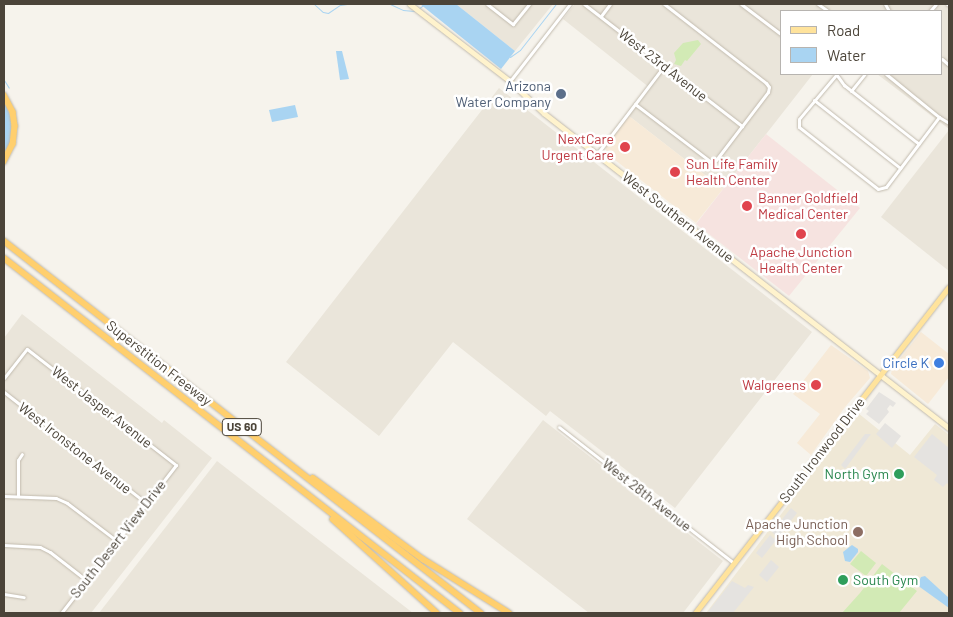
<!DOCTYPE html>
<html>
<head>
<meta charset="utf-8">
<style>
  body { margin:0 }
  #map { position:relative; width:953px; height:617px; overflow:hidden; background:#f6f3ec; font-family:Barlow,sans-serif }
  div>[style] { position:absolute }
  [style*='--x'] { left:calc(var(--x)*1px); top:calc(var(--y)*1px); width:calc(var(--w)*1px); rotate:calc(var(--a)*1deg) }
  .residential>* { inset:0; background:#eae5da }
  .commercial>* { inset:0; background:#f7ead8 }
  .education>* { inset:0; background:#efe8d6 }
  .medical>* { inset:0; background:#f6e3e0 }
  .green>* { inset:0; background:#d2eab5 }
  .parking>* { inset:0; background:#e5e3e0 }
  .water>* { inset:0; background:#a9d4f2 }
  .stream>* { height:1px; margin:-0.5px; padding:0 0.5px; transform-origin:0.5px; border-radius:0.5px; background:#a9d4f2 }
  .roads { filter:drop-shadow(0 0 1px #c2bbae) drop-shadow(0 0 1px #c2bbae) }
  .street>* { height:3px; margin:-1.5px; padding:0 1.5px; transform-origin:1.5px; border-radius:1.5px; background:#fff }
  .secondary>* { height:4.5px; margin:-2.25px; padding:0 2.25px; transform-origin:2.25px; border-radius:2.25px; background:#fff3cd }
  .primary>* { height:5px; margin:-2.5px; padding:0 2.5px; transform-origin:2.5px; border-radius:2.5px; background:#ffe39c }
  .highway>* { height:5.5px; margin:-2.75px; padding:0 2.75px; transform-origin:2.75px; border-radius:2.75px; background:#ffcf6e }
  .dots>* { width:14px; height:14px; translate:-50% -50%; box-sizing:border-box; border:2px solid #fff; border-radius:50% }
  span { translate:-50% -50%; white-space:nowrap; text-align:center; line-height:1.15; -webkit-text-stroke:5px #fff; paint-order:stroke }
  .shield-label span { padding:1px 4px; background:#fff; border:1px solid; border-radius:4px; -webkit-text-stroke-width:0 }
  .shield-label { font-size:12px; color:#4b4439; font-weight:700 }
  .street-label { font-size:14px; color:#4b4439 }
  .service-label { font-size:14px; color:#4e5e75 }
  .right { translate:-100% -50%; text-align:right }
  .health-label { font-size:14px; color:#be3a42 }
  .left { translate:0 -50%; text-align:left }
  .shop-label { font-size:14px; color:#366cbe }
  .leisure-label { font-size:14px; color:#27864d }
  .education-label { font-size:14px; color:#785e54 }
  .frame { position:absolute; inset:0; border:5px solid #4b4439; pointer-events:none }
  .legend { position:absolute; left:780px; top:10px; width:162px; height:65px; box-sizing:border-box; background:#fff; border:1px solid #b7b4b0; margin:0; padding:6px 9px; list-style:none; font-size:15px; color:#4b4439 }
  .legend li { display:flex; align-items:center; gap:10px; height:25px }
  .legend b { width:25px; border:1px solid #b7b4b0 }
</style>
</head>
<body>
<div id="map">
  <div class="residential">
    <i style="clip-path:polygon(456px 4px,553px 4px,515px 51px)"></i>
    <i style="clip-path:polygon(575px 4px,949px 4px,949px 129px,877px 74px,942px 74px,942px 11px,782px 11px,782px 74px,813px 74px,723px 189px,629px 116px,650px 88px,563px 19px)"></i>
    <i style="clip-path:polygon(499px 88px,812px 332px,675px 508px,550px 411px,546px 416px,453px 342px,379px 436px,286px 362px)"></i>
    <i style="clip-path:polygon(949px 130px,949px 271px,881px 217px)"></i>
    <i style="clip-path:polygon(22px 314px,162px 423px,164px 420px,212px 458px,91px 613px,4px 613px,4px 338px)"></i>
    <i style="clip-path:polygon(543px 420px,723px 561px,683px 613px,589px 613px,467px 519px)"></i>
    <i style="clip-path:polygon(217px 461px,413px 613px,99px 613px)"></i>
  </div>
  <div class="commercial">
    <i style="clip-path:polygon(629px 116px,723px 189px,696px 223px,606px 153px,606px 145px)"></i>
    <i style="clip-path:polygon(921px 332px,949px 354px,949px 377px,928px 404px,891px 374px,892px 369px)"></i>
    <i style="clip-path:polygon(831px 345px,868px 371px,870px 378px,845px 407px,811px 455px,797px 443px,820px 414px,793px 394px)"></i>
  </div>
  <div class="education">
    <i style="clip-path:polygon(858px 413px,910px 455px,935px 424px,949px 435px,949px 613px,706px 613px)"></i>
  </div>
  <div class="medical">
    <i style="clip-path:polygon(766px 134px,860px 208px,789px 296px,696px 224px)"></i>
  </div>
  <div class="green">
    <i style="clip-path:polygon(698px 40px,701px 44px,687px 61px,685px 60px,681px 66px,674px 64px,676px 60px,674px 53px,683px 43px)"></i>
    <i style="clip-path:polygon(861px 551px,876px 563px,866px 576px,850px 564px)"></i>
    <i style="clip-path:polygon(882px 564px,917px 591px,899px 613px,842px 613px,860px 593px)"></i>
  </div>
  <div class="parking">
    <i style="clip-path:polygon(879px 392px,896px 403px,893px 407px,890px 405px,887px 409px,889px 412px,879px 424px,866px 414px,869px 411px,866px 409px)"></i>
    <i style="clip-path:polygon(885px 423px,901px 436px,892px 448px,876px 434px)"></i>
    <i style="clip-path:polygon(865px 434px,871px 434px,845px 469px,841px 465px)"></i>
    <i style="clip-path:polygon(932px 434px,949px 448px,949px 485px,947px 483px,943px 487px,934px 480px,937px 475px,914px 457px)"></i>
    <i style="clip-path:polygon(791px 508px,797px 513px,762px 558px,756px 553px,770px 535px,774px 539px,776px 536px,772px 532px)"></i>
    <i style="clip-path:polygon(771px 560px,779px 567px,767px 582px,759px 575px)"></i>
    <i style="clip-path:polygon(732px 581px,745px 588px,748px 585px,754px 587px,733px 613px,707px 613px)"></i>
  </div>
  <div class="water">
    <i style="clip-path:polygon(420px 4px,456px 4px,515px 51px,501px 69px)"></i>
    <i style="clip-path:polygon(336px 51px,342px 51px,349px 79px,340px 80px)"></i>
    <i style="clip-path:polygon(4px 99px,13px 124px,9px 148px,4px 157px)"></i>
    <i style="clip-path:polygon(295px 105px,298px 117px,272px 122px,269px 110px)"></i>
    <i style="clip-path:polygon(852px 545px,858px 549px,858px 552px,850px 562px,845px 561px,843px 552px)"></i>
    <i style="clip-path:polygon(925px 576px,949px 598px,949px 608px,917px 585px,921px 577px)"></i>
  </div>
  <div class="stream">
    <i style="--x:314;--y:4;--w:12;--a:42"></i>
    <i style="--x:323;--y:12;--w:5;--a:11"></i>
    <i style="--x:328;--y:13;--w:14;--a:-34"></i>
    <i style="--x:340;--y:5;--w:7;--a:-8"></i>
    <i style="--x:390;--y:4;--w:14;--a:25"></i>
    <i style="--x:403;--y:10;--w:11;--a:5"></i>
    <i style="--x:418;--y:9;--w:9;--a:-36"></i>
    <i style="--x:510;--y:57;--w:12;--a:-35"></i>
    <i style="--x:520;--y:50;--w:58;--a:-52"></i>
    <i style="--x:4;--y:80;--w:9;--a:58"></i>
  </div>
  <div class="roads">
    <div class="street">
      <i style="--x:487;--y:4;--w:33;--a:38"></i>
      <i style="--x:513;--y:24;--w:26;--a:-51"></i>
      <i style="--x:584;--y:4;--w:200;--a:37.7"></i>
      <i style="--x:741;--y:4;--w:51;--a:37.1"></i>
      <i style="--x:818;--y:4;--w:12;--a:35"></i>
      <i style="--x:885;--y:4;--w:8;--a:60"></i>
      <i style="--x:947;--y:4;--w:2;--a:27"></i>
      <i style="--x:930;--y:11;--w:9;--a:-49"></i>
      <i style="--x:601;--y:16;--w:15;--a:-53"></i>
      <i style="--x:942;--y:59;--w:9;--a:41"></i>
      <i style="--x:836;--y:74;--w:14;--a:54"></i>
      <i style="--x:844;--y:85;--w:95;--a:38.2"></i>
      <i style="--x:886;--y:74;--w:68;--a:39.1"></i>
      <i style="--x:939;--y:117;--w:12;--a:31"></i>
      <i style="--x:836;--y:75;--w:57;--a:130.1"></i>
      <i style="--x:799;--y:119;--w:8;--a:90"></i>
      <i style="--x:799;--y:127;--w:100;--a:38.1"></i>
      <i style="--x:878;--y:189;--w:8;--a:-14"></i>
      <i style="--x:886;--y:187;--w:88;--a:-52.9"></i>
      <i style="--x:510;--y:81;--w:98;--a:-52.1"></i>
      <i style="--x:851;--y:91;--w:22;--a:-51"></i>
      <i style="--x:814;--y:100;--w:110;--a:38.3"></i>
      <i style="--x:635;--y:104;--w:96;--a:37.3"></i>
      <i style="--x:711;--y:162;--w:5;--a:-22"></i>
      <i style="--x:716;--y:160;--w:86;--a:-52.6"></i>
      <i style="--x:768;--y:92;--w:5;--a:-79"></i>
      <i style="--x:769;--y:87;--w:5;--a:-127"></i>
      <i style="--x:766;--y:83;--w:129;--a:-142.2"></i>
      <i style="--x:597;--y:154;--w:111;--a:-52.7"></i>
      <i style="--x:4;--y:378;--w:37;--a:-52"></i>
      <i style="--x:27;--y:349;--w:189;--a:37.9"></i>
      <i style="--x:176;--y:465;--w:187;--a:127.8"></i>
      <i style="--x:4;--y:392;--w:180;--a:38"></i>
      <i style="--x:559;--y:427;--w:222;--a:37.9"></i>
      <i style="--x:18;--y:495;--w:35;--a:-90"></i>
      <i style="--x:18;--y:460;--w:7;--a:-56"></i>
      <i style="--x:4;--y:496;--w:52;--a:2.2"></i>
      <i style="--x:56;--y:498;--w:12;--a:24"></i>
      <i style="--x:67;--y:503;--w:63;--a:37.2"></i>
      <i style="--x:4;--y:545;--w:36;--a:3"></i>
      <i style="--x:40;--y:547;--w:11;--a:27"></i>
      <i style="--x:50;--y:552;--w:46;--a:37.9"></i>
      <i style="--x:4;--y:594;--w:20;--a:9"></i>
    </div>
    <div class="secondary">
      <i style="--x:410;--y:4;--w:126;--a:37.6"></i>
      <i style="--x:510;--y:81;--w:47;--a:43.3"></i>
      <i style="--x:544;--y:113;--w:513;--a:37.87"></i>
    </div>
    <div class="primary">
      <i style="--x:695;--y:613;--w:413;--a:-52.1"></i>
    </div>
    <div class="highway">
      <i style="--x:4;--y:95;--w:19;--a:62"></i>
      <i style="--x:13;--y:112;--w:14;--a:82"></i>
      <i style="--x:15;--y:126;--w:18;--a:96"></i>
      <i style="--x:13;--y:144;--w:20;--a:117"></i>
      <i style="--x:4;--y:241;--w:605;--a:37.95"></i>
      <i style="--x:4;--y:258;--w:578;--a:37.9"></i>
      <i style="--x:313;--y:478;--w:137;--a:36.4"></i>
      <i style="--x:423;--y:559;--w:102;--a:32.1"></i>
      <i style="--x:333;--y:519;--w:140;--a:42.1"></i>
    </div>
  </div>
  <div class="dots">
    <i style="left:561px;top:94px;background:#5c6f8a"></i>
    <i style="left:625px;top:147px;background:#e0444e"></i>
    <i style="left:675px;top:172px;background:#e0444e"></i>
    <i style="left:747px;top:206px;background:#e0444e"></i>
    <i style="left:801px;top:234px;background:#e0444e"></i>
    <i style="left:939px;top:363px;background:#3f7fe0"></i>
    <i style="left:816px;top:385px;background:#e0444e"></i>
    <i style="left:899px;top:474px;background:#2e9e5b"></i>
    <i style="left:858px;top:532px;background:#8d6e63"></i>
    <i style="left:843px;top:580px;background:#2e9e5b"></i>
  </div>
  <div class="shield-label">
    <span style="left:242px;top:427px">US 60</span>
  </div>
  <div class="street-label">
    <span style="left:663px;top:65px;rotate:38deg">West 23rd Avenue</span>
    <span style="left:678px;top:217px;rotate:38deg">West Southern Avenue</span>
    <span style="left:159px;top:363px;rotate:38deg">Superstition Freeway</span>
    <span style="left:102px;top:407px;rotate:38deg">West Jasper Avenue</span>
    <span style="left:75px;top:448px;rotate:38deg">West Ironstone Avenue</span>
    <span style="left:822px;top:450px;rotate:-52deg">South Ironwood Drive</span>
    <span style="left:647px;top:495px;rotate:38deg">West 28th Avenue</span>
    <span style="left:118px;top:539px;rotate:-52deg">South Desert View Drive</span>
  </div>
  <div class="service-label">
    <span class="right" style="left:551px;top:94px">Arizona<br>Water Company</span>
  </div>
  <div class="health-label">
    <span class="right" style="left:614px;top:147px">NextCare<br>Urgent Care</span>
    <span class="left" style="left:686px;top:172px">Sun Life Family<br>Health Center</span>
    <span class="left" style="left:758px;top:206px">Banner Goldfield<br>Medical Center</span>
    <span style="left:801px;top:260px">Apache Junction<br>Health Center</span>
    <span class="right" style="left:806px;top:385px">Walgreens</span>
  </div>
  <div class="shop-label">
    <span class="right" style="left:929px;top:363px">Circle K</span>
  </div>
  <div class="leisure-label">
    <span class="right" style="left:889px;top:474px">North Gym</span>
    <span class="left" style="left:853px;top:580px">South Gym</span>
  </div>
  <div class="education-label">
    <span class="right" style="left:848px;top:532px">Apache Junction<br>High School</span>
  </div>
  <div class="frame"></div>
  <ul class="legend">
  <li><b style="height:6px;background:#ffe39c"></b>Road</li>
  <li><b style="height:14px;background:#a9d4f2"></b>Water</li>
  </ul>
</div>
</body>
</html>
